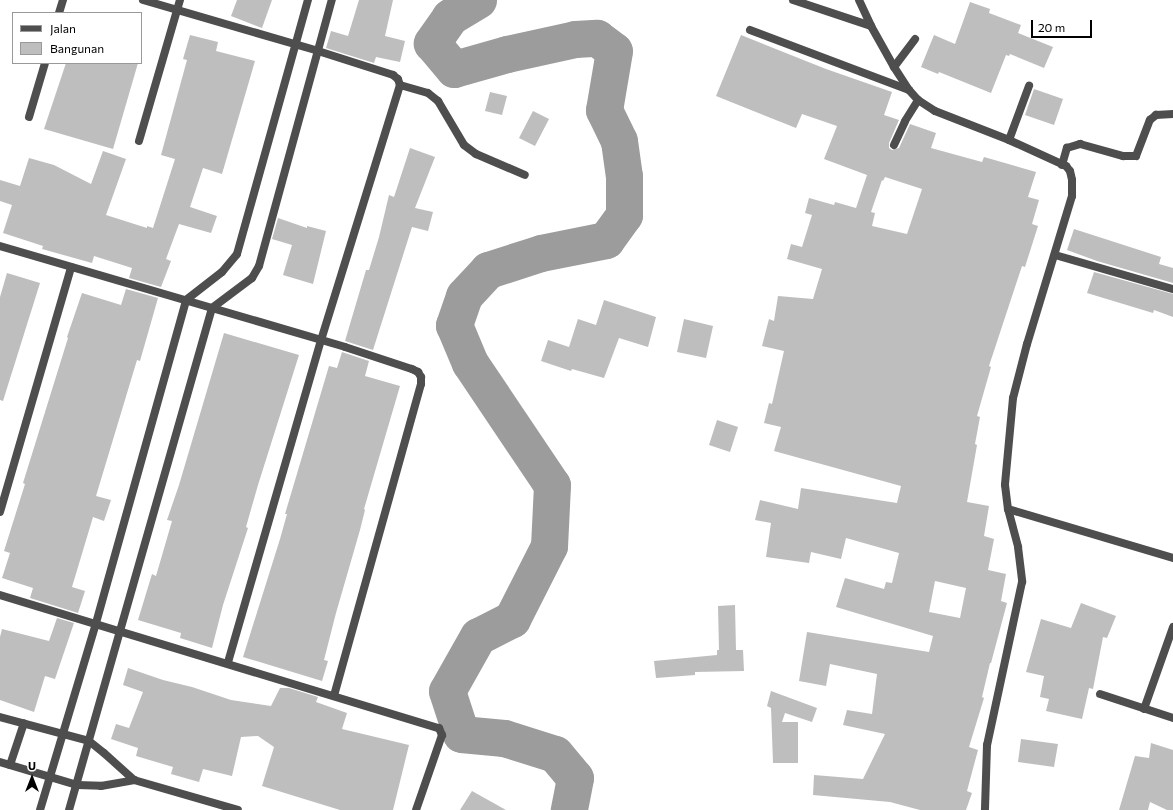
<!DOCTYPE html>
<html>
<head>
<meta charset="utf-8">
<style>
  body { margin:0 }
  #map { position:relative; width:1173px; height:810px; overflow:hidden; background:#fff; font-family:Commissioner,sans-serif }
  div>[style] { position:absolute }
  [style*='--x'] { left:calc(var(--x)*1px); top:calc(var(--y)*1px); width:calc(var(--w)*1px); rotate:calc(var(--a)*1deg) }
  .river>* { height:37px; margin:-18.5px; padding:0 18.5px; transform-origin:18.5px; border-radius:18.5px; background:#9c9c9c }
  .building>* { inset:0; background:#bebebe }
  .lane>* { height:8px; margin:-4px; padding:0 4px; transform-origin:4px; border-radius:4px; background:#4e4e4e }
  .street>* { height:8px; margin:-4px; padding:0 4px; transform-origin:4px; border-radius:4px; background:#4e4e4e }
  span { translate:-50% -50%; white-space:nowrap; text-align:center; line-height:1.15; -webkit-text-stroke:3px #fff; paint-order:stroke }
  .legend { position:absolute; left:12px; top:12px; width:130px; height:52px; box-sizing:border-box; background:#fff; border:1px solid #999; margin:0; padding:5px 7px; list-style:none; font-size:12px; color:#000 }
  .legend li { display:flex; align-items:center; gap:8px; height:20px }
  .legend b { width:20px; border:1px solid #999 }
  .north { position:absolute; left:12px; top:758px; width:40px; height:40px; -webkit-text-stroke:3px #fff; paint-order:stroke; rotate:0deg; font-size:11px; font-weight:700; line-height:16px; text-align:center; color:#000 }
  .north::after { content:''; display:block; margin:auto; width:14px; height:18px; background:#000; clip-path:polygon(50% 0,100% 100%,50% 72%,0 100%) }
  .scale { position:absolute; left:1031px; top:20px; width:61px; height:18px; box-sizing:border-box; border:2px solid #000; border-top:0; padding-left:5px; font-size:12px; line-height:14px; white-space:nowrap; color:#000; -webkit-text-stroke:3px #fff; paint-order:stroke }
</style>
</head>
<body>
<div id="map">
  <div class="river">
    <i style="--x:478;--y:0;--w:33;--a:149"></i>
    <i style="--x:450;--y:17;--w:32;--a:125"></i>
    <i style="--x:432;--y:43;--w:34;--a:50"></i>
    <i style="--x:454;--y:69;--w:55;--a:-15.8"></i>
    <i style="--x:507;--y:54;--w:70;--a:-12.4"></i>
    <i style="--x:575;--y:39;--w:22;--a:-3"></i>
    <i style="--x:597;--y:38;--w:21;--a:37"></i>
    <i style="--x:614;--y:51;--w:60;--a:99.6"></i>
    <i style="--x:604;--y:110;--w:34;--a:64"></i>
    <i style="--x:619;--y:141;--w:35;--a:82"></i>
    <i style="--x:624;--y:176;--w:39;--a:90"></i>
    <i style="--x:624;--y:215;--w:31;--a:126"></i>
    <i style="--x:606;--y:240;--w:66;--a:168.7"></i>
    <i style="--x:541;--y:253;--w:56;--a:162.2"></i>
    <i style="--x:488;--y:270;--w:35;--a:133"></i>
    <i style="--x:464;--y:296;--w:31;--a:109"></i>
    <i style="--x:454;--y:325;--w:41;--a:67.2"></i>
    <i style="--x:470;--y:363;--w:147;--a:56.1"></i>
    <i style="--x:552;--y:485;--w:61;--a:92.8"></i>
    <i style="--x:549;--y:546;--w:82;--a:116.9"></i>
    <i style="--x:512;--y:619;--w:38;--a:153"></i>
    <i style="--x:478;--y:636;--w:63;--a:119.4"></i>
    <i style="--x:447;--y:691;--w:45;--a:72"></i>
    <i style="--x:461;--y:734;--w:43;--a:5.3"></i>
    <i style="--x:504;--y:738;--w:53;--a:17.4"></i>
    <i style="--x:555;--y:754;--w:31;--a:50"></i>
    <i style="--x:575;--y:778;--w:33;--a:101"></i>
  </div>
  <div class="building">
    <i style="clip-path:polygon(237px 0,272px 0,262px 28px,231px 16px)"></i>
    <i style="clip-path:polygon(359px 0,393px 0,385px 36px,405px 41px,400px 62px,376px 57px,374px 63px,326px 48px,331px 31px,348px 36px)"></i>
    <i style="clip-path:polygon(970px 2px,990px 9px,989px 13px,1021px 25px,1018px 33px,1053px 47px,1044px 68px,1010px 54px,1009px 56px,1006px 55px,991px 93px,939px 72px,938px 74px,921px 67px,934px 35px,955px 44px)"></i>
    <i style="clip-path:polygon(190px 35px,218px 42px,216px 51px,255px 61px,222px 174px,203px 168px,190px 207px,217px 216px,211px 233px,179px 224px,166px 259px,171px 261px,161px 287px,129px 278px,132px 268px,94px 256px,92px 263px,42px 249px,43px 246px,3px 233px,12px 205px,0 201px,0 180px,20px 186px,29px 158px,54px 165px,91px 184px,103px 151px,126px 159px,106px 215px,147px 228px,147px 226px,153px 228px,175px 159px,161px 155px,187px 60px,183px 59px)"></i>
    <i style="clip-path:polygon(evenodd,741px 35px,826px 69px,892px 92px,884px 115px,899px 120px,889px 143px,889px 148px,892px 150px,899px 148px,910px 124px,936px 133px,931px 148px,982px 162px,984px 157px,1036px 172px,1028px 197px,1039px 200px,1032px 224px,1038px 226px,1025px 267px,1022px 266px,989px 366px,991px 367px,977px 416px,980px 417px,975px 444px,977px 445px,967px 502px,989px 506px,984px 536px,994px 539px,988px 570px,1006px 574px,1001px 601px,1007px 603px,991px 663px,990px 663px,982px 697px,984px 698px,969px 747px,978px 750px,967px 791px,972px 793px,966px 810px,920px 810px,890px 802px,813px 795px,814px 775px,863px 779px,885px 734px,843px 725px,847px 710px,872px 714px,877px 674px,830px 664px,826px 686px,799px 681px,807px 632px,929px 652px,933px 636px,836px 607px,845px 578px,884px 589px,886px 582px,892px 583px,899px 553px,846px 538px,841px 559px,811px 552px,809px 563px,766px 557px,771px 523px,755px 520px,760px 500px,798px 509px,801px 488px,897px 503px,901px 486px,774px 451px,781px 427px,764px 423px,769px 403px,772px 404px,784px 351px,762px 346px,769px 319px,774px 321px,778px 296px,813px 299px,822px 269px,787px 259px,791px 244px,802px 247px,812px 215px,805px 213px,809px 198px,834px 205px,835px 202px,856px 208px,867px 175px,824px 159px,837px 126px,802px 114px,796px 128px,716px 96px,741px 35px,885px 177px,922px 189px,907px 234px,872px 226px,875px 213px,871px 212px,882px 180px,883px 181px,885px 177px,741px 35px,935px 581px,966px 588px,960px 618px,929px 612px,935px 581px)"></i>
    <i style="clip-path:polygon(66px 63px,138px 63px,113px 149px,44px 129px)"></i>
    <i style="clip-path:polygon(1034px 89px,1063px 99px,1054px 125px,1025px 115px)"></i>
    <i style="clip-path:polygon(490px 92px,507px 96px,502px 115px,485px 111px)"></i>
    <i style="clip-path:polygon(533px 111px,549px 119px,535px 146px,519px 138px)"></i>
    <i style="clip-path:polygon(410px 148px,435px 157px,415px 208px,433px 212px,428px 231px,412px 227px,373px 350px,345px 341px,366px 270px,369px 270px,379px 237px,389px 195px,394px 197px)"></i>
    <i style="clip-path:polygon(278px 218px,307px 228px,307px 226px,326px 231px,313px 284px,283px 275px,292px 245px,272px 239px)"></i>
    <i style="clip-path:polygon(1074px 229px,1161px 257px,1159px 264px,1173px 268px,1173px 283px,1097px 261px,1067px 250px)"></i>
    <i style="clip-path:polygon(1094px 272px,1173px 294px,1173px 317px,1154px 310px,1153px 313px,1087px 293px)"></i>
    <i style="clip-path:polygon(7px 273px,40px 283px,3px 401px,0 400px,0 297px)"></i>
    <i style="clip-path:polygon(126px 289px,158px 298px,140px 361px,137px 360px,96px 496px,111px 500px,104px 521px,93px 517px,72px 587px,85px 591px,78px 613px,30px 598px,33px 588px,2px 578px,10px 553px,4px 551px,25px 484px,23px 483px,68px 338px,67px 337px,82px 293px,121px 305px)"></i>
    <i style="clip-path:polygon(604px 300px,656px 317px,648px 347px,619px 338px,604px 378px,572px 369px,571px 371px,541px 361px,548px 340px,569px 347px,578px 319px,596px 325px)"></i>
    <i style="clip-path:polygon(684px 319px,713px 326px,706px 358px,677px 352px)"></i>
    <i style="clip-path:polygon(224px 333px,299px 355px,258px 485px,246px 527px,248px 528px,223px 605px,212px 648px,180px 638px,181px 633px,138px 620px,152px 574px,156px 576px,172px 521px,167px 520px,179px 485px)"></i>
    <i style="clip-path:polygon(342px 352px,369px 361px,365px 376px,400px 386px,364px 509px,365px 510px,360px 530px,336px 613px,324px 660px,328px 661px,322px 681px,243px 657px,280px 539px,287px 514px,285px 514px,329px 366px,337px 368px)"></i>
    <i style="clip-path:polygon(717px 420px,738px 427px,730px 452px,709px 445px)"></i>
    <i style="clip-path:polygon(1081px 603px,1116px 616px,1107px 638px,1103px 637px,1093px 689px,1089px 688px,1082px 719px,1046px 711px,1049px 699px,1040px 697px,1044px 676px,1026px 672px,1041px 619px,1071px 628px)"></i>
    <i style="clip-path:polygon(735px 605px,736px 650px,743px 650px,744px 671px,695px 672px,695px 675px,656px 678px,654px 661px,717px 655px,717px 650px,719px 650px,718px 606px)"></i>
    <i style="clip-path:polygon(57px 618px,74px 623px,55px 679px,45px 676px,34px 712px,0 700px,0 637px,2px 629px,49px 641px)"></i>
    <i style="clip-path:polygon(128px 668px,163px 680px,192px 687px,231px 700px,271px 706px,280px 688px,289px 688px,318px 697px,316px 702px,347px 713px,342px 729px,409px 745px,393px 810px,340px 810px,262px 786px,274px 747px,258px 736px,241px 737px,232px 776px,203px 769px,199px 782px,171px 774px,173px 767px,136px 756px,138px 748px,111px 739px,116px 724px,129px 728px,143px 692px,123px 685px)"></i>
    <i style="clip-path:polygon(771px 691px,817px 708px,812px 722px,785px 713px,782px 722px,798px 722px,798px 763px,773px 763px,771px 708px,767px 706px)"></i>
    <i style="clip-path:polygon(1021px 739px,1058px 744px,1054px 767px,1018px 762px)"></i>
    <i style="clip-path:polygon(1151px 743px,1173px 750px,1173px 810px,1167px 810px,1150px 802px,1148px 810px,1119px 810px,1135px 756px,1149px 758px)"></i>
    <i style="clip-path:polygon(472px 791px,506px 810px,460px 810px)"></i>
  </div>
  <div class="lane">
    <i style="--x:894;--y:67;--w:35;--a:-53"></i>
    <i style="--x:1009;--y:140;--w:58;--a:-69.7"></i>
  </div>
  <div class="street">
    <i style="--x:143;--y:0;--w:182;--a:16.2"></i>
    <i style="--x:318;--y:51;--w:79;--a:17.7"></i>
    <i style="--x:393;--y:75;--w:6;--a:39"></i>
    <i style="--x:398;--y:79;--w:6;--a:72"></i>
    <i style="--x:400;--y:85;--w:267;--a:107.2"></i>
    <i style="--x:321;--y:340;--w:336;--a:106.1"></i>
    <i style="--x:793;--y:0;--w:82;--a:18.4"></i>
    <i style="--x:859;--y:0;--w:29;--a:65"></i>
    <i style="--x:871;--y:26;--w:47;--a:60.7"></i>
    <i style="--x:894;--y:67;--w:27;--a:57"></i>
    <i style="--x:909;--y:90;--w:13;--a:48"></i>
    <i style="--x:918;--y:100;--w:20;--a:33"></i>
    <i style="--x:935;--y:111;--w:79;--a:21.4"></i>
    <i style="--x:1009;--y:140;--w:63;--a:24.5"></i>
    <i style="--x:1066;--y:166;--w:6;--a:51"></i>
    <i style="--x:1070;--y:171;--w:9;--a:77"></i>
    <i style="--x:1072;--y:180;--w:16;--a:90"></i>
    <i style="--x:1072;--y:196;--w:155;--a:106.9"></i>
    <i style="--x:1027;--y:344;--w:56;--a:104.5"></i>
    <i style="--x:1013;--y:398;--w:87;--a:95.3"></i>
    <i style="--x:1005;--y:485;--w:24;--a:83"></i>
    <i style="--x:1008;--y:509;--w:39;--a:75"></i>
    <i style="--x:1018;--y:547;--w:35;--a:83"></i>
    <i style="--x:1022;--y:582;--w:167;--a:102.1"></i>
    <i style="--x:987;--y:745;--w:65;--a:91.8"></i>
    <i style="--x:59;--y:13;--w:14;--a:-73"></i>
    <i style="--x:750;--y:30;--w:170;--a:20.7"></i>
    <i style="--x:400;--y:85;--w:29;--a:16"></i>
    <i style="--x:428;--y:93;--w:13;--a:39"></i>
    <i style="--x:438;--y:101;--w:51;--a:59.4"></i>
    <i style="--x:464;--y:145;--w:15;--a:37"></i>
    <i style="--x:476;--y:154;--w:53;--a:23.2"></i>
    <i style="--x:29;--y:117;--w:56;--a:-73.5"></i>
    <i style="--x:139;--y:141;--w:147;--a:-73.8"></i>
    <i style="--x:894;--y:145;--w:26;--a:-65"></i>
    <i style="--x:905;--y:121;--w:25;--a:-58"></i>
    <i style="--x:1062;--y:165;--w:18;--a:-74"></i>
    <i style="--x:1067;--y:148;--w:14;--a:-17"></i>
    <i style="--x:1080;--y:144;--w:45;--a:15.6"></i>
    <i style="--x:1123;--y:156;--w:13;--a:0"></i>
    <i style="--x:1136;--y:156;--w:39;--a:-69"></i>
    <i style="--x:1150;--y:120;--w:8;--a:-40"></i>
    <i style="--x:1156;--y:115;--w:17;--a:-3"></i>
    <i style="--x:0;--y:246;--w:359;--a:16.3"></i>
    <i style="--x:345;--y:347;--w:71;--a:18.2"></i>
    <i style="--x:412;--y:369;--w:7;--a:27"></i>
    <i style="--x:418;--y:372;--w:6;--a:59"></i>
    <i style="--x:421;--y:377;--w:7;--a:90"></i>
    <i style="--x:421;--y:384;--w:323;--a:105.6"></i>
    <i style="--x:1055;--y:255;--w:123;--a:16.1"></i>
    <i style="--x:1008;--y:509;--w:172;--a:16.5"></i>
    <i style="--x:0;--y:512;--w:255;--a:-73.8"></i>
    <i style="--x:0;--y:595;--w:459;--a:16.9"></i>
    <i style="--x:439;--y:728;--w:8;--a:67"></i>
    <i style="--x:442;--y:735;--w:79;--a:109.1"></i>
    <i style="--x:1100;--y:694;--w:77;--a:18.2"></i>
    <i style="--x:1144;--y:709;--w:87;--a:-70.5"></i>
    <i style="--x:0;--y:717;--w:92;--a:15.1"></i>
    <i style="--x:89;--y:741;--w:19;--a:39"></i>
    <i style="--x:104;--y:753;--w:40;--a:42"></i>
    <i style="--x:134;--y:780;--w:108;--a:16.1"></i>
    <i style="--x:0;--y:762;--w:80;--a:16.6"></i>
    <i style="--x:77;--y:785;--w:24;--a:2"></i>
    <i style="--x:101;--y:786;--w:34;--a:-10"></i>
    <i style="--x:10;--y:765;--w:44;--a:-71.6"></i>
    <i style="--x:40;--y:810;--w:195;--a:-73.3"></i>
    <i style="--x:96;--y:623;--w:335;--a:-74.4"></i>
    <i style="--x:186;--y:300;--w:46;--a:-37.9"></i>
    <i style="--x:222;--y:272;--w:23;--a:-50"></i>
    <i style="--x:237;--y:254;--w:264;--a:-74.4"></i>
    <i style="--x:69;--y:810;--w:522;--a:-74.1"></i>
    <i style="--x:212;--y:308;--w:50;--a:-36.9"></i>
    <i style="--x:252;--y:278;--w:14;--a:-60"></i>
    <i style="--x:259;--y:266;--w:276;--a:-74.7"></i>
  </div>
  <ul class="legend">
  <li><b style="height:5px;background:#4e4e4e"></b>Jalan</li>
  <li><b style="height:11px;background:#bebebe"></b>Bangunan</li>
  </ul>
  <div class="north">U</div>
  <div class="scale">20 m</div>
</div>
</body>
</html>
